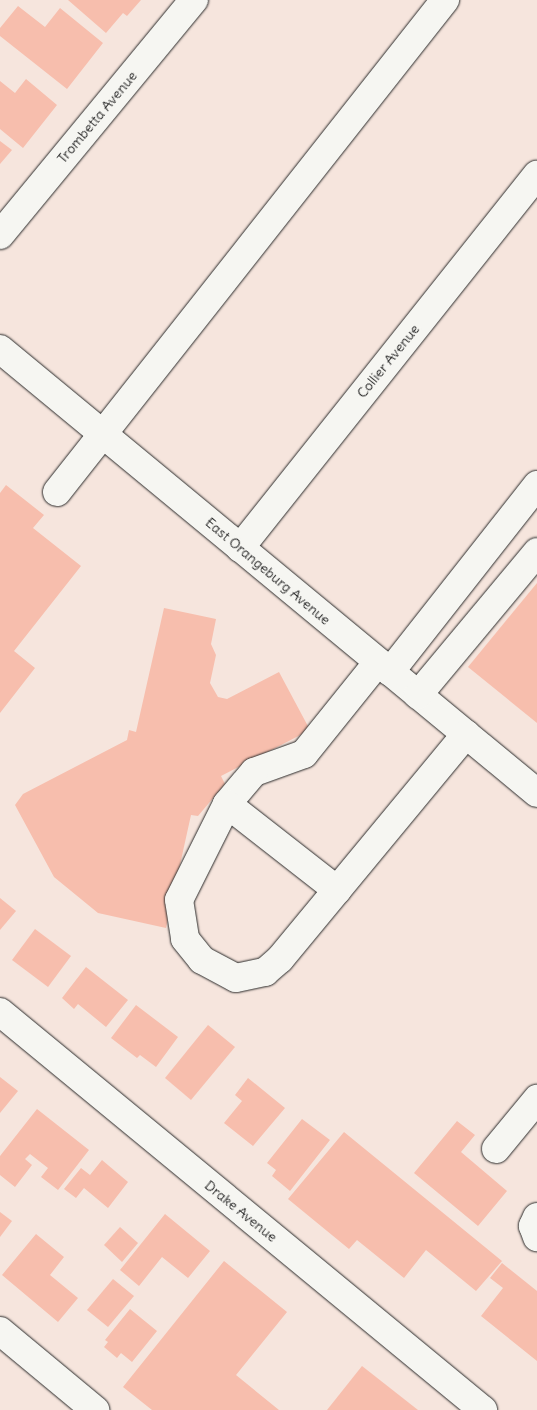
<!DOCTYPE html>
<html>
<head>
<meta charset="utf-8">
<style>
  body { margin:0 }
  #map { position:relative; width:537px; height:1410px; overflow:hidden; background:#f6e5dd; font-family:Delius,sans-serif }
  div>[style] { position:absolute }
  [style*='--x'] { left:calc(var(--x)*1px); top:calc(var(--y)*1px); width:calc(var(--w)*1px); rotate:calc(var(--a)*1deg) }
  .building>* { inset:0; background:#f7bead }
  .roads { filter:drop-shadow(0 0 1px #2b2b2b) drop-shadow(0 0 1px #2b2b2b) }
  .minor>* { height:28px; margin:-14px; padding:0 14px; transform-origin:14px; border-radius:14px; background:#f6f6f2 }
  span { translate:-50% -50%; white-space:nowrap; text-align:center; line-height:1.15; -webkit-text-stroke:4px #f6f6f2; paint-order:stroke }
  .street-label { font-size:14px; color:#2b2b2b }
</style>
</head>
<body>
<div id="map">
  <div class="building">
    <i style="clip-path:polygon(68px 0,141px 0,127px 16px,123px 13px,106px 33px)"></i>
    <i style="clip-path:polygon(18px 6px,45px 27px,60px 8px,103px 43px,67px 89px,0 36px,0 28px)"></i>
    <i style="clip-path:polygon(26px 79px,57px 105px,23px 148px,0 129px,0 81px,15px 93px)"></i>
    <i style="clip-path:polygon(0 141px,12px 150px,0 164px)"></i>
    <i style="clip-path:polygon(6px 485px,44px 515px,33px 528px,81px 566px,14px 651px,35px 668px,0 713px,0 493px)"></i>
    <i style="clip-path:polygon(537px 583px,537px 723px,468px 667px)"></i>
    <i style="clip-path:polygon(164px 608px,216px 619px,211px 644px,216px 655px,210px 683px,218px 697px,227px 699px,279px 672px,310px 730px,221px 776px,225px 784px,198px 816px,191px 815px,166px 928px,98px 913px,54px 877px,15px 805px,23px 794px,127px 740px,129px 730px,136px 732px)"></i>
    <i style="clip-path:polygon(0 898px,16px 911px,0 930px)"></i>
    <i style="clip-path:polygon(35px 929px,71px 956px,48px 987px,12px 960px)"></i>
    <i style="clip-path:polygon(86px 967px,128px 1000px,106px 1027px,78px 1004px,74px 1009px,62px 998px)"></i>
    <i style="clip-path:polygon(136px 1005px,178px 1037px,156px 1067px,140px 1055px,137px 1058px,111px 1038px)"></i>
    <i style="clip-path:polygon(208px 1025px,235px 1047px,191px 1100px,165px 1078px)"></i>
    <i style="clip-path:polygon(0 1077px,18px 1091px,0 1113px)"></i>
    <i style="clip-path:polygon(248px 1078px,285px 1108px,253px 1146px,224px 1123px,242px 1101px,235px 1095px)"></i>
    <i style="clip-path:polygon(37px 1109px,89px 1150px,58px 1190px,41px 1177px,48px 1168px,30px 1154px,25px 1159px,32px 1165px,15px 1187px,0 1175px,0 1156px)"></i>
    <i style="clip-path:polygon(302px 1119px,330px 1140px,290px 1191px,272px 1176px,276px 1170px,267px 1163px)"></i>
    <i style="clip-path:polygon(457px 1121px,475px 1135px,461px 1152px,507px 1191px,478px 1226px,414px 1173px)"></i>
    <i style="clip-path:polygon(344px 1132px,502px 1261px,476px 1291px,426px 1250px,404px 1278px,357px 1240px,349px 1249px,288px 1199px)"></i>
    <i style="clip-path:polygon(102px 1160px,128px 1182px,108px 1208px,84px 1188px,76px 1198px,64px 1189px,81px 1168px,90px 1175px)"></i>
    <i style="clip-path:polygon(0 1212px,12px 1221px,0 1237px)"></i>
    <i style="clip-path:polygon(165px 1214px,210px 1251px,188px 1278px,162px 1257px,139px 1286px,120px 1270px)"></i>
    <i style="clip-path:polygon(120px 1227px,138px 1243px,122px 1262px,104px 1245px)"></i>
    <i style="clip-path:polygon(36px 1234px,64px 1257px,50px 1275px,78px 1298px,58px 1322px,2px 1275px)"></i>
    <i style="clip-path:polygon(224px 1261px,287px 1312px,236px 1375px,279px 1410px,152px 1410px,123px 1387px)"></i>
    <i style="clip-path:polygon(502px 1263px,537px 1291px,537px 1361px,481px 1316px,503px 1288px,490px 1278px)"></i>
    <i style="clip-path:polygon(113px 1279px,134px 1296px,108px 1327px,87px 1310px)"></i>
    <i style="clip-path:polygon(130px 1309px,157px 1331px,132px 1362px,121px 1353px,117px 1358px,104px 1347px,108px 1342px,105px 1340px)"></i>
    <i style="clip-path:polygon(362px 1366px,418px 1410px,327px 1410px)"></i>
  </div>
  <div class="roads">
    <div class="minor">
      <i style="--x:0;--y:235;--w:305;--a:-50.5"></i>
      <i style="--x:0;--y:349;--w:697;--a:39.58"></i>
      <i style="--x:57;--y:492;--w:627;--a:-51.74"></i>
      <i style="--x:240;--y:548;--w:477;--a:-51.5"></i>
      <i style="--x:378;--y:662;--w:118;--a:128.8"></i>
      <i style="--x:304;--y:754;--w:53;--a:160.2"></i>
      <i style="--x:254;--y:772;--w:42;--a:130.2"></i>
      <i style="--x:227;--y:804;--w:107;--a:116.6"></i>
      <i style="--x:179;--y:900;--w:39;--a:81"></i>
      <i style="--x:185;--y:939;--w:27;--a:51"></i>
      <i style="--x:202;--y:960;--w:38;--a:28"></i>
      <i style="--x:236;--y:978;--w:30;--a:-12"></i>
      <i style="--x:265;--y:972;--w:20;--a:-41"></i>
      <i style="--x:280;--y:959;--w:292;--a:-50.4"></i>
      <i style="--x:390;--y:672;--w:238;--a:-51.8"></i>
      <i style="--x:418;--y:695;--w:186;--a:-50.2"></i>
      <i style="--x:227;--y:804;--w:140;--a:38"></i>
      <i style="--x:0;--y:1012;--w:626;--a:39.49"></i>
      <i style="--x:496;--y:1149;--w:65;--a:-50.6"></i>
      <i style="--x:537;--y:1217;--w:10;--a:114"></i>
      <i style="--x:533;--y:1226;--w:12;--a:70"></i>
      <i style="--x:0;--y:1331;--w:124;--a:39.7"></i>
    </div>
  </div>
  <div class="street-label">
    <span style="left:97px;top:117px;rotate:-50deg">Trombetta Avenue</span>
    <span style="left:388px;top:361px;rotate:-51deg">Collier Avenue</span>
    <span style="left:268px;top:571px;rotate:40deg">East Orangeburg Avenue</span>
    <span style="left:241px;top:1211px;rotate:39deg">Drake Avenue</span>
  </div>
</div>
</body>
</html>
